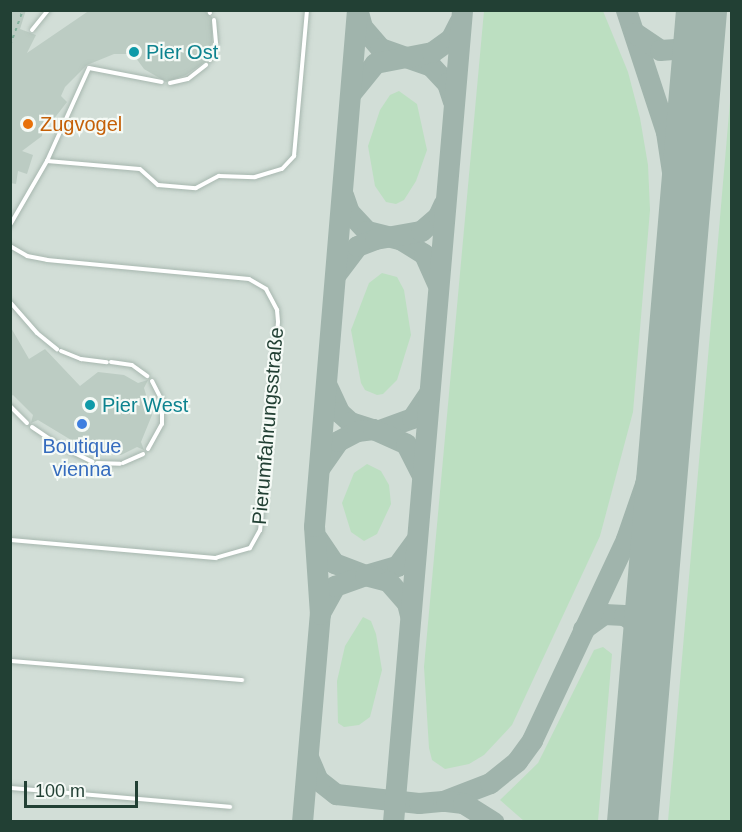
<!DOCTYPE html>
<html>
<head>
<meta charset="utf-8">
<style>
  body { margin:0 }
  #map { position:relative; width:742px; height:832px; overflow:hidden; background:#e4eee8; font-family:Helvetica,sans-serif }
  div>[style] { position:absolute }
  [style*='--x'] { left:calc(var(--x)*1px); top:calc(var(--y)*1px); width:calc(var(--w)*1px); rotate:calc(var(--a)*1deg) }
  .built>* { inset:0; background:#d2ded7 }
  .green>* { inset:0; background:#bcdfc1 }
  .taxiway>* { height:21px; margin:-10.5px; padding:0 10.5px; transform-origin:10.5px; border-radius:10.5px; background:#a0b4ac }
  .runway>* { height:51px; margin:-25.5px; padding:0 25.5px; transform-origin:25.5px; border-radius:25.5px; background:#a0b4ac }
  .building>* { inset:0; background:#bcccc3 }
  .path>* { height:1.5px; margin-top:-0.75px; transform-origin:0; background:repeating-linear-gradient(90deg,#83b29d 0 3px,transparent 0 7.5px) }
  .roads { filter:drop-shadow(0 0 2px #a6b6ae) drop-shadow(0 0 2px #a6b6ae) }
  .lane>* { height:4px; margin:-2px; padding:0 2px; transform-origin:2px; border-radius:2px; background:#fff }
  .dots>* { width:16px; height:16px; translate:-50% -50%; box-sizing:border-box; border:3px solid #f5faf6; border-radius:50% }
  span { translate:-50% -50%; white-space:nowrap; text-align:center; line-height:1.15; -webkit-text-stroke:4.5px #f5faf6; paint-order:stroke }
  .culture-label { font-size:20px; color:#0d838f }
  .left { translate:0 -50%; text-align:left }
  .food-label { font-size:20px; color:#c56008 }
  .street-label { font-size:20px; color:#224034 }
  .shop-label { font-size:20px; color:#366cbe }
  .frame { position:absolute; inset:0; border:12px solid #224034; pointer-events:none }
  .scale { position:absolute; left:24px; top:781px; width:114px; height:27px; box-sizing:border-box; border:3px solid #224034; border-top:0; padding-left:8px; font-size:18px; line-height:21px; white-space:nowrap; color:#224034; -webkit-text-stroke:4px #f5faf6; paint-order:stroke }
</style>
</head>
<body>
<div id="map">
  <div class="built">
    <i style="clip-path:polygon(10px 11px,731px 11px,731px 821px,11px 821px)"></i>
  </div>
  <div class="green">
    <i style="clip-path:polygon(484px 11px,603px 11px,628px 72px,640px 118px,648px 165px,650px 210px,633px 412px,600px 536px,512px 725px,484px 755px,469px 764px,445px 769px,432px 760px,429px 748px,424px 667px)"></i>
    <i style="clip-path:polygon(731px 90px,731px 821px,668px 821px)"></i>
    <i style="clip-path:polygon(399px 91px,417px 104px,427px 150px,416px 181px,404px 200px,396px 204px,386px 202px,375px 186px,368px 146px,380px 110px,390px 95px)"></i>
    <i style="clip-path:polygon(382px 273px,397px 277px,404px 290px,411px 335px,397px 380px,383px 394px,377px 395px,365px 390px,361px 383px,351px 330px,369px 283px)"></i>
    <i style="clip-path:polygon(367px 464px,381px 471px,389px 485px,391px 504px,377px 534px,364px 541px,351px 532px,342px 503px,354px 473px)"></i>
    <i style="clip-path:polygon(363px 617px,371px 621px,376px 634px,382px 670px,370px 717px,359px 725px,344px 727px,338px 723px,337px 681px,345px 646px)"></i>
    <i style="clip-path:polygon(603px 647px,612px 654px,598px 821px,524px 821px,500px 800px,538px 763px,594px 650px)"></i>
  </div>
  <div class="taxiway">
    <i style="--x:626;--y:10;--w:128;--a:71.8"></i>
    <i style="--x:666;--y:132;--w:54;--a:81.4"></i>
    <i style="--x:674;--y:185;--w:111;--a:88.5"></i>
    <i style="--x:358;--y:12;--w:16;--a:75"></i>
    <i style="--x:362;--y:27;--w:28;--a:49"></i>
    <i style="--x:380;--y:48;--w:54;--a:19.4"></i>
    <i style="--x:431;--y:66;--w:23;--a:47"></i>
    <i style="--x:447;--y:83;--w:19;--a:72"></i>
    <i style="--x:635;--y:33;--w:30;--a:34"></i>
    <i style="--x:660;--y:50;--w:16;--a:-4"></i>
    <i style="--x:676;--y:49;--w:15;--a:-28"></i>
    <i style="--x:689;--y:42;--w:19;--a:-55"></i>
    <i style="--x:351;--y:93;--w:38;--a:-51"></i>
    <i style="--x:375;--y:63;--w:58;--a:-10.9"></i>
    <i style="--x:432;--y:52;--w:24;--a:-36"></i>
    <i style="--x:451;--y:38;--w:18;--a:-63"></i>
    <i style="--x:343;--y:195;--w:18;--a:71"></i>
    <i style="--x:349;--y:212;--w:26;--a:47"></i>
    <i style="--x:367;--y:231;--w:34;--a:14"></i>
    <i style="--x:400;--y:239;--w:28;--a:32"></i>
    <i style="--x:424;--y:254;--w:32;--a:66"></i>
    <i style="--x:336;--y:274;--w:35;--a:-53"></i>
    <i style="--x:357;--y:246;--w:19;--a:-21"></i>
    <i style="--x:375;--y:239;--w:47;--a:-9.9"></i>
    <i style="--x:421;--y:231;--w:23;--a:-41"></i>
    <i style="--x:438;--y:216;--w:14;--a:-65"></i>
    <i style="--x:327;--y:386;--w:29;--a:65"></i>
    <i style="--x:339;--y:412;--w:15;--a:42"></i>
    <i style="--x:350;--y:422;--w:23;--a:18"></i>
    <i style="--x:379;--y:430;--w:35;--a:-20"></i>
    <i style="--x:412;--y:418;--w:30;--a:-56"></i>
    <i style="--x:320;--y:467;--w:32;--a:-55"></i>
    <i style="--x:338;--y:441;--w:21;--a:-28"></i>
    <i style="--x:357;--y:431;--w:16;--a:-7"></i>
    <i style="--x:373;--y:429;--w:36;--a:24"></i>
    <i style="--x:406;--y:444;--w:33;--a:63"></i>
    <i style="--x:317;--y:538;--w:30;--a:56"></i>
    <i style="--x:334;--y:563;--w:33;--a:21"></i>
    <i style="--x:365;--y:575;--w:33;--a:-16"></i>
    <i style="--x:397;--y:566;--w:32;--a:-54"></i>
    <i style="--x:321;--y:611;--w:29;--a:-61"></i>
    <i style="--x:335;--y:586;--w:32;--a:-20"></i>
    <i style="--x:365;--y:575;--w:24;--a:15"></i>
    <i style="--x:388;--y:581;--w:29;--a:49"></i>
    <i style="--x:407;--y:603;--w:12;--a:76"></i>
    <i style="--x:583;--y:629;--w:26;--a:-36"></i>
    <i style="--x:604;--y:614;--w:20;--a:3"></i>
    <i style="--x:624;--y:615;--w:19;--a:35"></i>
    <i style="--x:640;--y:626;--w:29;--a:76"></i>
    <i style="--x:308;--y:757;--w:25;--a:67"></i>
    <i style="--x:318;--y:780;--w:23;--a:38"></i>
    <i style="--x:336;--y:794;--w:83;--a:6.2"></i>
    <i style="--x:419;--y:803;--w:24;--a:-5"></i>
    <i style="--x:443;--y:801;--w:50;--a:-21"></i>
    <i style="--x:490;--y:783;--w:35;--a:-39"></i>
    <i style="--x:517;--y:761;--w:26;--a:-54"></i>
    <i style="--x:532;--y:740;--w:222;--a:-64.9"></i>
    <i style="--x:626;--y:539;--w:58;--a:-70.9"></i>
    <i style="--x:645;--y:484;--w:118;--a:-77.3"></i>
    <i style="--x:446;--y:801;--w:17;--a:7"></i>
    <i style="--x:463;--y:803;--w:36;--a:32"></i>
    <i style="--x:302;--y:822;--w:209;--a:-85.1"></i>
    <i style="--x:320;--y:614;--w:88;--a:-93.9"></i>
    <i style="--x:314;--y:526;--w:518;--a:-85.24"></i>
    <i style="--x:393;--y:822;--w:815;--a:-85.14"></i>
  </div>
  <div class="runway">
    <i style="--x:632;--y:822;--w:815;--a:-85.14"></i>
  </div>
  <div class="building">
    <i style="clip-path:polygon(10px 10px,26px 10px,20px 29px,36px 35px,27px 53px,90px 10px,203px 10px,212px 17px,212px 42px,206px 61px,186px 75px,166px 82px,144px 69px,133px 54px,114px 54px,87px 65px,65px 87px,61px 96px,67px 102px,53px 120px,44px 113px,42px 136px,22px 151px,33px 155px,27px 174px,18px 171px,16px 184px,10px 183px)"></i>
    <i style="clip-path:polygon(10px 326px,29px 359px,45px 349px,80px 386px,98px 372px,124px 375px,138px 383px,148px 380px,144px 388px,152px 415px,141px 442px,144px 450px,137px 447px,121px 455px,96px 455px,38px 420px,31px 423px,33px 415px,13px 395px,10px 397px)"></i>
  </div>
  <div class="path">
    <i style="--x:10;--y:45;--w:37;--a:-70"></i>
  </div>
  <div class="roads">
    <div class="lane">
      <i style="--x:209;--y:10;--w:3;--a:72"></i>
      <i style="--x:32;--y:30;--w:26;--a:-51"></i>
      <i style="--x:210;--y:60;--w:18;--a:-71"></i>
      <i style="--x:216;--y:43;--w:23;--a:-95"></i>
      <i style="--x:170;--y:83;--w:18;--a:-13"></i>
      <i style="--x:188;--y:79;--w:23;--a:-38"></i>
      <i style="--x:47;--y:161;--w:93;--a:4.9"></i>
      <i style="--x:140;--y:169;--w:24;--a:42"></i>
      <i style="--x:158;--y:185;--w:38;--a:5"></i>
      <i style="--x:196;--y:188;--w:26;--a:-28"></i>
      <i style="--x:219;--y:176;--w:36;--a:2"></i>
      <i style="--x:255;--y:177;--w:28;--a:-17"></i>
      <i style="--x:282;--y:169;--w:18;--a:-47"></i>
      <i style="--x:294;--y:156;--w:147;--a:-84.9"></i>
      <i style="--x:10;--y:225;--w:74;--a:-60"></i>
      <i style="--x:47;--y:161;--w:102;--a:-65.7"></i>
      <i style="--x:89;--y:68;--w:74;--a:10.9"></i>
      <i style="--x:10;--y:246;--w:20;--a:30"></i>
      <i style="--x:27;--y:256;--w:20;--a:11"></i>
      <i style="--x:47;--y:260;--w:203;--a:5.4"></i>
      <i style="--x:249;--y:279;--w:20;--a:30"></i>
      <i style="--x:266;--y:289;--w:24;--a:62"></i>
      <i style="--x:277;--y:310;--w:12;--a:85"></i>
      <i style="--x:278;--y:322;--w:209;--a:94.9"></i>
      <i style="--x:260;--y:530;--w:21;--a:119"></i>
      <i style="--x:250;--y:548;--w:35;--a:164"></i>
      <i style="--x:216;--y:558;--w:207;--a:-175"></i>
      <i style="--x:10;--y:302;--w:41;--a:48.9"></i>
      <i style="--x:37;--y:333;--w:26;--a:39"></i>
      <i style="--x:61;--y:351;--w:22;--a:22"></i>
      <i style="--x:81;--y:359;--w:26;--a:7"></i>
      <i style="--x:111;--y:362;--w:21;--a:8"></i>
      <i style="--x:132;--y:365;--w:19;--a:36"></i>
      <i style="--x:152;--y:381;--w:22;--a:63"></i>
      <i style="--x:10;--y:406;--w:24;--a:45"></i>
      <i style="--x:32;--y:427;--w:32;--a:34"></i>
      <i style="--x:62;--y:447;--w:34;--a:26"></i>
      <i style="--x:148;--y:449;--w:29;--a:-61"></i>
      <i style="--x:162;--y:424;--w:20;--a:-90"></i>
      <i style="--x:97;--y:463;--w:23;--a:2"></i>
      <i style="--x:123;--y:463;--w:22;--a:-24"></i>
      <i style="--x:10;--y:661;--w:233;--a:4.7"></i>
      <i style="--x:10;--y:788;--w:221;--a:4.9"></i>
    </div>
  </div>
  <div class="dots">
    <i style="left:134px;top:52px;background:#0f9aa8"></i>
    <i style="left:28px;top:124px;background:#e8710a"></i>
    <i style="left:90px;top:405px;background:#0f9aa8"></i>
    <i style="left:82px;top:424px;background:#3f7fe0"></i>
  </div>
  <div class="culture-label">
    <span class="left" style="left:146px;top:52px">Pier Ost</span>
    <span class="left" style="left:102px;top:405px">Pier West</span>
  </div>
  <div class="food-label">
    <span class="left" style="left:40px;top:124px">Zugvogel</span>
  </div>
  <div class="street-label">
    <span style="left:268px;top:426px;rotate:-85deg">Pierumfahrungsstraße</span>
  </div>
  <div class="shop-label">
    <span style="left:82px;top:458px">Boutique<br>vienna</span>
  </div>
  <div class="frame"></div>
  <div class="scale">100 m</div>
</div>
</body>
</html>
